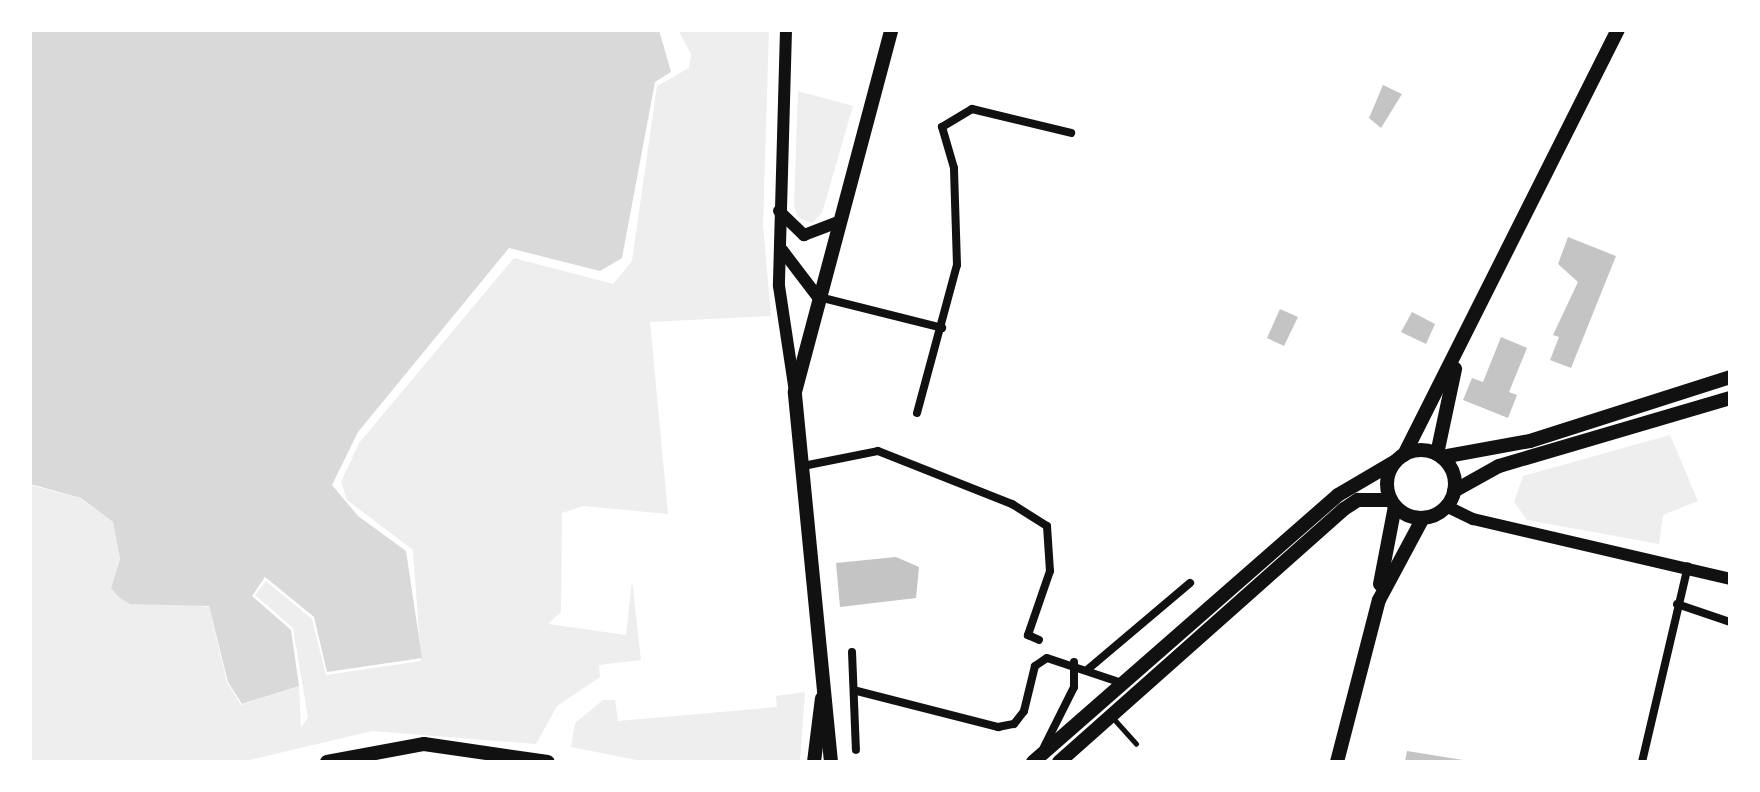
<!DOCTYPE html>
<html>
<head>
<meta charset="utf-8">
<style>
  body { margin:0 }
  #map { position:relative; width:1760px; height:792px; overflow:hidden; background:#fff; font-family:"Work Sans",sans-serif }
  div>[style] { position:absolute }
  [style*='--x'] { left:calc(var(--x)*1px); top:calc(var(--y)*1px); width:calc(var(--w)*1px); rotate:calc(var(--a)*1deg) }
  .green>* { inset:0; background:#eee }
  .water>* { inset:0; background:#d9d9d9 }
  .building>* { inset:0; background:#c4c4c4 }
  .service>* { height:5px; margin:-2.5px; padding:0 2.5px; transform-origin:2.5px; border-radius:2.5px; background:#111 }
  .minor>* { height:8px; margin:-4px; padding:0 4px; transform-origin:4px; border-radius:4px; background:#111 }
  .tertiary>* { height:12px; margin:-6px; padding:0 6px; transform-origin:6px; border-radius:6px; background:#111 }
  .secondary>* { height:14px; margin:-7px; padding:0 7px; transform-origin:7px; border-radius:7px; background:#111 }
  .secondary>.ring { margin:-7px; padding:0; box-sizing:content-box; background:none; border:14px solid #111; border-radius:50% }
  span { translate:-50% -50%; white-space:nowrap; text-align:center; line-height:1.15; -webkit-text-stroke:8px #fff; paint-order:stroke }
  .frame { position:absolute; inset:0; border:32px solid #fff; pointer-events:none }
</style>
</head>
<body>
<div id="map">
  <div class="green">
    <i style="clip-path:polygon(678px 30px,769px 30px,763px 225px,771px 316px,650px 322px,668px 514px,583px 506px,562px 513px,561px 612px,548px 624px,626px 635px,632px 580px,641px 660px,599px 665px,600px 677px,557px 706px,536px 744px,372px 731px,241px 762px,30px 762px,30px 485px,80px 498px,113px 522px,120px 558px,111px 588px,117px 597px,209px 607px,227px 682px,241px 705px,299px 686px,301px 727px,308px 718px,293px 628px,255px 595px,266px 581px,312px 619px,326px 675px,421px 661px,413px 550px,347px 500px,341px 482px,359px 443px,514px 258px,613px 284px,632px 261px,657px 86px,689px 68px,691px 54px)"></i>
    <i style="clip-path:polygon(798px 91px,853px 106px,822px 213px,812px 223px,798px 218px,794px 205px)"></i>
    <i style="clip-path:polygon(1670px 435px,1698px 501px,1663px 515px,1659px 544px,1527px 520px,1514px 502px,1523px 476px)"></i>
    <i style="clip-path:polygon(805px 692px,800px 762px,647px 762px,571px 747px,575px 723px,603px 700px,615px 700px,618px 721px,777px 707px,776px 696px)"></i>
  </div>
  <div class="water">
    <i style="clip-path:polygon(30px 30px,659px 30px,671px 72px,655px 82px,622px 258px,600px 271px,509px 248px,358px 432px,332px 485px,358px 516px,406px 551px,422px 658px,327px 672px,314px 617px,265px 577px,252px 596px,291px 630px,299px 686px,242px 704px,228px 682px,209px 606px,130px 604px,117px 596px,111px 588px,120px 559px,113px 522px,81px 498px,30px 484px)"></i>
  </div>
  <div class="building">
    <i style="clip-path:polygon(1383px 85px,1402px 94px,1381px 128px,1369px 118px)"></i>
    <i style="clip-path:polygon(1568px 237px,1616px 256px,1571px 368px,1550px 360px,1559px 337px,1553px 335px,1578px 282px,1558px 264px)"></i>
    <i style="clip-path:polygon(1280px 309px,1298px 317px,1284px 346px,1267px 338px)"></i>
    <i style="clip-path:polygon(1412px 312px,1435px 324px,1426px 344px,1401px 332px)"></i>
    <i style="clip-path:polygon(1501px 337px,1527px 348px,1509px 392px,1517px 395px,1508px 418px,1463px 400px,1472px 378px,1483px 382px)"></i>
    <i style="clip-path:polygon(896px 557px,919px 567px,916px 598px,840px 607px,836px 563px)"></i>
    <i style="clip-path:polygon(1407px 751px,1463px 760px,1463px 762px,1405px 762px)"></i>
  </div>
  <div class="service">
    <i style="--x:1112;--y:717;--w:36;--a:48"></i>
  </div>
  <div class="minor">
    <i style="--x:819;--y:297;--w:127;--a:14.1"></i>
    <i style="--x:917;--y:413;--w:153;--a:-74.9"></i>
    <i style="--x:957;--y:265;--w:97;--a:-91.8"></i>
    <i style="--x:954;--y:168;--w:43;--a:-106.3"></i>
    <i style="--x:942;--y:127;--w:35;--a:-31"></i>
    <i style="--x:972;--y:109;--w:102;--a:13.6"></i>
    <i style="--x:803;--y:466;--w:76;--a:-11.3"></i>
    <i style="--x:878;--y:451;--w:144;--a:21.6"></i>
    <i style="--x:1012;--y:504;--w:41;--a:32.2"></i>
    <i style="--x:1047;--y:526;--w:45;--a:86.2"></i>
    <i style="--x:1050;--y:571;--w:68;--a:109"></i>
    <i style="--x:1028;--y:635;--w:12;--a:24"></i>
    <i style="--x:1677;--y:604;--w:56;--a:18.8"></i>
    <i style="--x:852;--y:652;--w:98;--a:87.7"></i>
    <i style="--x:1087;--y:670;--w:135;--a:-40.2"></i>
    <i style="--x:857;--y:691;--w:146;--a:14.3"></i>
    <i style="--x:998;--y:727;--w:16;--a:-11"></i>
    <i style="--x:1014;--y:724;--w:16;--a:-52"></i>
    <i style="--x:1024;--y:711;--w:46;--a:-76.3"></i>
    <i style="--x:1035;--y:666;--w:14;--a:-34"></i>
    <i style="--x:1047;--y:658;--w:79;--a:18.4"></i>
    <i style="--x:1044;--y:747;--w:67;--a:-63.4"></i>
    <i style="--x:1074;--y:687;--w:25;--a:-90"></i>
    <i style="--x:1642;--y:762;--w:201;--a:-76.8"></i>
  </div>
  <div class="tertiary">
    <i style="--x:786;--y:30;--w:256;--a:91.6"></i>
    <i style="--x:779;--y:286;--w:107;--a:81.4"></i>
    <i style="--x:779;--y:211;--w:35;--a:44"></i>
    <i style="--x:804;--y:235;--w:34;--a:-21"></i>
    <i style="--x:782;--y:250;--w:58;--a:52.7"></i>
    <i style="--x:1446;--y:506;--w:30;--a:26"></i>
    <i style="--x:1473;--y:519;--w:264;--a:13.1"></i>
  </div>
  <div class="secondary">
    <i class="ring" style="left:1387px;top:450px;width:54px;height:54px"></i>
    <i style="--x:1437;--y:454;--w:87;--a:-78"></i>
    <i style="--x:1404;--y:455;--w:476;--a:-63.3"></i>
    <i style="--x:1442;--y:457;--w:89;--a:-10.3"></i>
    <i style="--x:1530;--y:441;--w:210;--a:-17.7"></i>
    <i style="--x:1454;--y:491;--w:51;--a:-29.1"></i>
    <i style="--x:1499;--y:466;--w:241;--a:-16.4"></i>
    <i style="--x:1380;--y:584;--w:79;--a:-79.1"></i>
    <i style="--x:327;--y:762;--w:99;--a:-10.5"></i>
    <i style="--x:424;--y:744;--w:125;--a:8.3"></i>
    <i style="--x:814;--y:762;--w:64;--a:-82.9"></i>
    <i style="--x:831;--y:762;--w:372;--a:-95.6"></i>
    <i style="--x:795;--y:392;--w:375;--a:-75.1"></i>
    <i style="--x:1033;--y:762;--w:405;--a:-41.2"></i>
    <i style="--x:1338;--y:495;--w:67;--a:-30.4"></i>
    <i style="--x:1059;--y:762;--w:381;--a:-41.6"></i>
    <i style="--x:1344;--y:509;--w:17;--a:-33"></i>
    <i style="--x:1358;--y:500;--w:33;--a:0"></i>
    <i style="--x:1337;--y:762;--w:167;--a:-75.5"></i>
    <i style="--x:1379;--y:600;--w:93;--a:-61.8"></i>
  </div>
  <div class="frame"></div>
</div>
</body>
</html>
